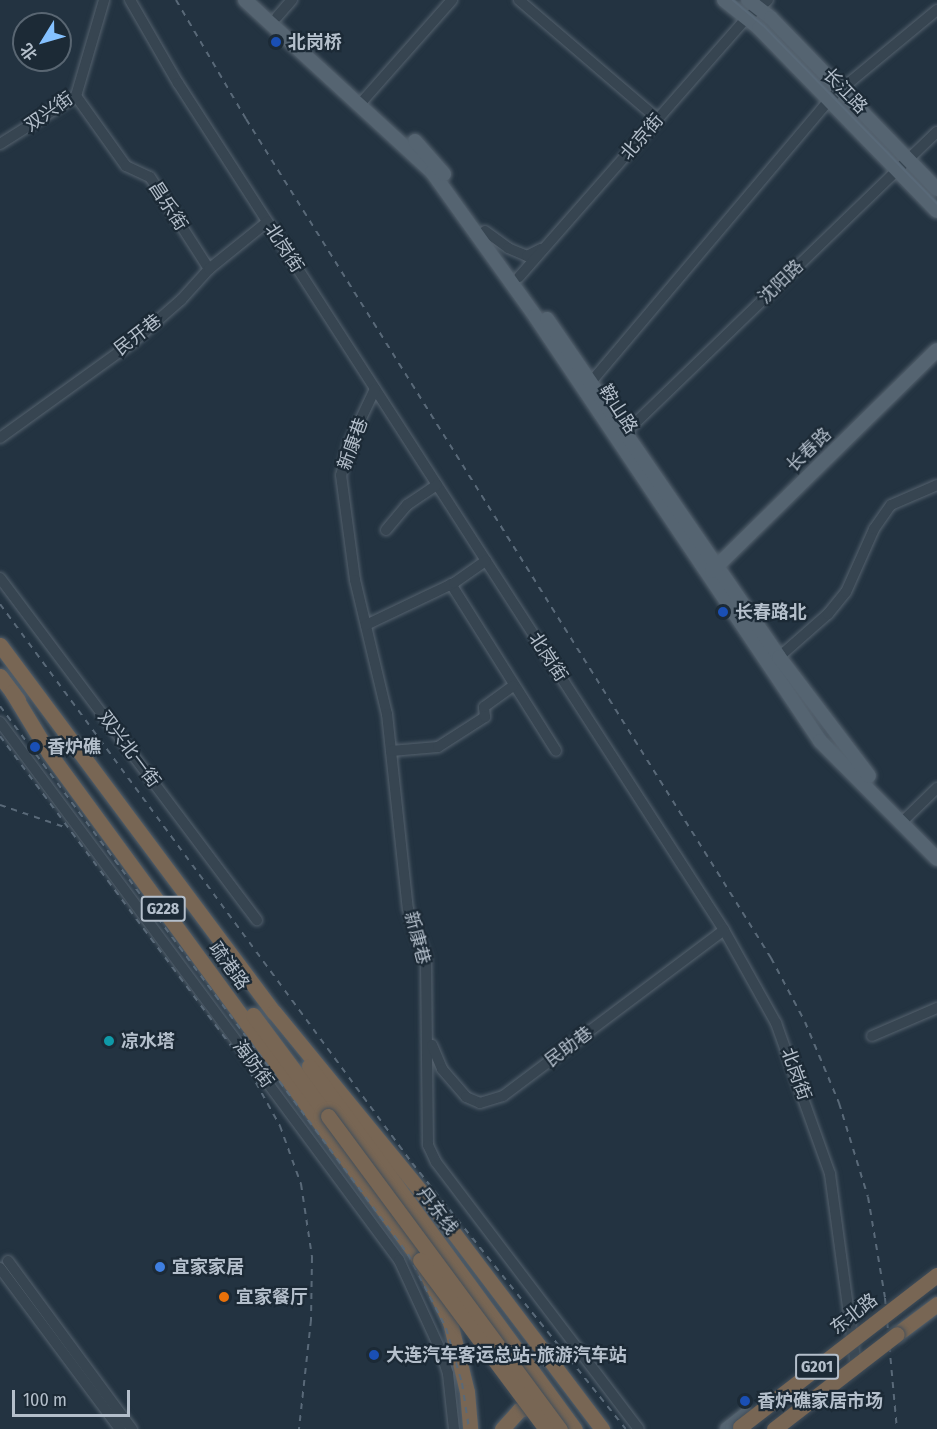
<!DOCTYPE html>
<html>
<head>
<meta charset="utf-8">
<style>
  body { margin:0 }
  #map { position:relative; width:937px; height:1429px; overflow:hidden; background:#233341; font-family:"Fira Sans Condensed","Noto Sans SC",sans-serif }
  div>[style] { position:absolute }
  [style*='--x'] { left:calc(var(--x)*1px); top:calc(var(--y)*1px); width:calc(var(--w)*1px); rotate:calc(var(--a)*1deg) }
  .roads { filter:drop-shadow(0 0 2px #55626e) drop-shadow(0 0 2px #55626e) }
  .minor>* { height:10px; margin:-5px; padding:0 5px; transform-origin:5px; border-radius:5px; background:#374551 }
  .major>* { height:14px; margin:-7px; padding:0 7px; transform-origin:7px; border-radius:7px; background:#556471 }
  .highway>* { height:15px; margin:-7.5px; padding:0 7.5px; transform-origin:7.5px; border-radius:7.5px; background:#786654 }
  .tram>* { height:1.5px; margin:-0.75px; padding:0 0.75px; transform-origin:0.75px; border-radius:0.75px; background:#596978 }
  .rail>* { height:2px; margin-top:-1px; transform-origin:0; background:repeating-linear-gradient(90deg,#596978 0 6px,transparent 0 12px) }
  .bridges { filter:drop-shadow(0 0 2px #424f5b) drop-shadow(0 0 2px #424f5b) }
  .highway-bridge>* { height:15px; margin:-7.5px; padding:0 7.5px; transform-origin:7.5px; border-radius:7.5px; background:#786654 }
  .dots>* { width:16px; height:16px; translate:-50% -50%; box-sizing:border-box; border:3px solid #1c2a36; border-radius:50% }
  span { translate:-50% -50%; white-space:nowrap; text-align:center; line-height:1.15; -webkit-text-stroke:4.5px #1c2a36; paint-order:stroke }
  .shield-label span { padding:2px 4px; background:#1c2a36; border:2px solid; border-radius:4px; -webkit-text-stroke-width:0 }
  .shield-label { font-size:16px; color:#b4bfcb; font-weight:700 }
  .poi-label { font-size:18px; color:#b4bfcb; font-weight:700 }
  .left { translate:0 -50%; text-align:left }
  .street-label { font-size:18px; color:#b4bfcb }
  .north { position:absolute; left:12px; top:12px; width:60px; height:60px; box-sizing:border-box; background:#1c2a36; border:2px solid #596672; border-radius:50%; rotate:233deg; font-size:16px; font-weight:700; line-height:24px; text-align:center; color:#b4bfcb }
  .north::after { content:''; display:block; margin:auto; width:21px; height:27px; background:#85c1ff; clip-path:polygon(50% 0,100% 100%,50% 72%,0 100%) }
  .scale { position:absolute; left:12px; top:1390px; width:118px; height:27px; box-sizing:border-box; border:3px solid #b4bfcb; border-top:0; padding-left:8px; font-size:18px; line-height:21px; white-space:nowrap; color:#b4bfcb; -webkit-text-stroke:4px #1c2a36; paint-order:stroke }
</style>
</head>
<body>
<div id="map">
  <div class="roads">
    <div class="minor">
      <i style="--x:130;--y:0;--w:96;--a:60"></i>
      <i style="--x:178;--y:83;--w:1008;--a:57.19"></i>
      <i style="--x:724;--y:930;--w:107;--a:60.8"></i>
      <i style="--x:776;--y:1023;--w:160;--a:70.3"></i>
      <i style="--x:830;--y:1174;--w:187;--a:82.3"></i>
      <i style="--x:519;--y:0;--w:183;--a:40.6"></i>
      <i style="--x:277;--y:17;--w:23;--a:-49"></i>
      <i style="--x:76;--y:96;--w:86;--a:54.5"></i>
      <i style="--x:126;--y:166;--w:26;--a:25"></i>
      <i style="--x:150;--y:177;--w:109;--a:57.3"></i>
      <i style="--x:360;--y:104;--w:139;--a:-48.5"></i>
      <i style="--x:0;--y:144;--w:90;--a:-32.3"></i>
      <i style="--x:76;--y:96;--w:100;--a:-73.7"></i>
      <i style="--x:485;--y:231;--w:29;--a:36"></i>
      <i style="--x:508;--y:248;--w:21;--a:23"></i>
      <i style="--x:527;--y:256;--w:16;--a:-27"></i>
      <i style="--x:519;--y:277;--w:344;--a:-48.7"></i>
      <i style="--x:746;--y:19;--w:29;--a:-41"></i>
      <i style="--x:591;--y:382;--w:375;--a:-49.8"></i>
      <i style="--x:833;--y:96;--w:135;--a:-39.6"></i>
      <i style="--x:375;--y:389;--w:61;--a:115.3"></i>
      <i style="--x:349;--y:444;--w:32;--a:104"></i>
      <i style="--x:341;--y:475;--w:106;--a:82.4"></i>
      <i style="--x:355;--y:580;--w:138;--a:76.6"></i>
      <i style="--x:387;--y:714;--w:196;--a:83.9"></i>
      <i style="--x:408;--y:909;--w:52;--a:69.8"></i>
      <i style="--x:426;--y:958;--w:187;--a:89.4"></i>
      <i style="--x:428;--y:1145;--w:19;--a:65"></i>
      <i style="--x:436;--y:1162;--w:335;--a:52.8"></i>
      <i style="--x:626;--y:432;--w:432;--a:-44"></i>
      <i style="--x:0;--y:438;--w:164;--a:-35.8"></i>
      <i style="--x:133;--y:342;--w:64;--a:-41.2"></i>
      <i style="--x:181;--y:300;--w:42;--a:-47.9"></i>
      <i style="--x:209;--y:269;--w:75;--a:-39"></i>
      <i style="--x:386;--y:530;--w:33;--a:-50"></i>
      <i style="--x:407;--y:505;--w:36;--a:-34"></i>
      <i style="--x:0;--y:578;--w:428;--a:53.1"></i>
      <i style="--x:451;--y:584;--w:197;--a:57.8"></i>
      <i style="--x:366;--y:625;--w:98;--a:-25.5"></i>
      <i style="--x:454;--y:583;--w:39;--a:-35"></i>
      <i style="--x:779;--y:657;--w:65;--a:-41.3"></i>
      <i style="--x:828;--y:614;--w:28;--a:-51"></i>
      <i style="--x:846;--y:592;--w:69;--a:-66"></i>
      <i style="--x:874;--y:529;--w:29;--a:-55"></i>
      <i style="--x:891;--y:505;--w:50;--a:-23.5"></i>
      <i style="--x:0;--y:722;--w:670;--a:53.44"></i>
      <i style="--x:399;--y:1260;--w:98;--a:65.3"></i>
      <i style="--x:440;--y:1349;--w:26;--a:72"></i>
      <i style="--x:448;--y:1374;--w:55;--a:83.8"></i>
      <i style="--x:391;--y:751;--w:47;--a:-4.9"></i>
      <i style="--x:438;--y:747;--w:56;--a:-32.6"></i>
      <i style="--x:485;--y:717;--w:10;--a:-96"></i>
      <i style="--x:484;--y:707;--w:36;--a:-36"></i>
      <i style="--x:902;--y:822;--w:49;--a:-44.2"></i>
      <i style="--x:872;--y:1036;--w:71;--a:-23.3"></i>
      <i style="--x:432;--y:1045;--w:26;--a:67"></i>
      <i style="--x:442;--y:1069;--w:37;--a:49"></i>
      <i style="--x:466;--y:1097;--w:15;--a:23"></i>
      <i style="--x:480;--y:1103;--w:24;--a:-17"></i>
      <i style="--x:503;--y:1096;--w:276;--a:-36.9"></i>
      <i style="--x:8;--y:1261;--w:209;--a:53.6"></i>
      <i style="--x:0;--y:1268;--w:201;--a:53.3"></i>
    </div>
    <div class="major">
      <i style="--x:245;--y:0;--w:254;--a:42.6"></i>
      <i style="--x:432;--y:172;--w:177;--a:54.4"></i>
      <i style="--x:535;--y:316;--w:512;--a:56.15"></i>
      <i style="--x:820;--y:741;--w:166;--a:45.2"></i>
      <i style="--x:724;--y:0;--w:45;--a:38.7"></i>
      <i style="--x:759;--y:28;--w:255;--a:45.8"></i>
      <i style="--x:748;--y:0;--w:29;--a:38"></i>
      <i style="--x:771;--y:18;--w:238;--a:45.9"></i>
      <i style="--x:415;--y:141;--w:44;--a:48.7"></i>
      <i style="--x:547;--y:319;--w:410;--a:55.5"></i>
      <i style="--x:779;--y:657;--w:149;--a:52.9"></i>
      <i style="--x:712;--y:571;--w:315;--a:-44.5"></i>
      <i style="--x:727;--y:1429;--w:24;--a:-38"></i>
    </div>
    <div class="highway">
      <i style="--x:0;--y:645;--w:458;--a:53.3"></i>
      <i style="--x:274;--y:1012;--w:264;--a:50.7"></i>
      <i style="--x:441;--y:1216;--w:267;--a:52.9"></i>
      <i style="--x:0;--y:676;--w:30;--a:53"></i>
      <i style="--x:12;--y:692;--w:71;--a:58.8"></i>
      <i style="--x:49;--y:753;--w:628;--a:53.8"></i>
      <i style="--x:420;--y:1260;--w:69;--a:64.2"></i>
      <i style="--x:450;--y:1322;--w:72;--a:76.3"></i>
      <i style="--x:467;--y:1392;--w:37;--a:85"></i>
      <i style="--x:253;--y:1015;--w:126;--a:53.4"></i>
      <i style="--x:309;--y:1066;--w:450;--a:53.8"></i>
      <i style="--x:897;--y:1334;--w:50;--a:-36.9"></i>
      <i style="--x:502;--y:1429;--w:25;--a:-48"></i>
      <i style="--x:519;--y:1410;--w:21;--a:-17"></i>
    </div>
  </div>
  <div class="tram">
    <i style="--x:733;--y:0;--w:40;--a:40"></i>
    <i style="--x:764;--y:26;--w:248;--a:45.7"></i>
  </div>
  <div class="rail">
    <i style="--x:176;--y:0;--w:138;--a:59.5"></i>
    <i style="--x:246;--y:119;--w:990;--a:57.96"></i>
    <i style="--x:771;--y:958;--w:72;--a:62"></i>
    <i style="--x:805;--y:1022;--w:88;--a:67.2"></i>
    <i style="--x:839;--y:1103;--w:98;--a:72.9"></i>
    <i style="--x:868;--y:1197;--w:102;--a:80.4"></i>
    <i style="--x:885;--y:1298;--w:132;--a:84.8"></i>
    <i style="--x:0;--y:604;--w:694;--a:53.61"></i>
    <i style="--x:412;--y:1163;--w:341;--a:51.2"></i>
    <i style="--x:0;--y:706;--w:683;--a:53.33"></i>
    <i style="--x:408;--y:1254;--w:83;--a:62.8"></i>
    <i style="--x:446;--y:1328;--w:57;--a:73.8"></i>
    <i style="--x:462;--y:1383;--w:47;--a:81.3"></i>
    <i style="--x:0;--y:736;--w:419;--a:53.3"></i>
    <i style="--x:250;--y:1072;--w:62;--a:60.9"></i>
    <i style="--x:280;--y:1126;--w:62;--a:70.1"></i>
    <i style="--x:301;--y:1184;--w:74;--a:81.4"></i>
    <i style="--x:312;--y:1257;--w:63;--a:90.9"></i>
    <i style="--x:311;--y:1320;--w:110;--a:96.3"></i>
    <i style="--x:0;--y:805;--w:71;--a:18.9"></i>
  </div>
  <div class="bridges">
    <div class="highway-bridge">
      <i style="--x:328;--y:1116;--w:390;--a:53.5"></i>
      <i style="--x:420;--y:1260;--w:211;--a:53.3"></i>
      <i style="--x:740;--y:1427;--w:249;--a:-37.7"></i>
      <i style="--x:774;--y:1429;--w:155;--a:-37.7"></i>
    </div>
  </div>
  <div class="dots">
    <i style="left:276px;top:42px;background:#1a4fb4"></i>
    <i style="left:723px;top:612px;background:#1a4fb4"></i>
    <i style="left:35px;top:747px;background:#1a4fb4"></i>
    <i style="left:109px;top:1041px;background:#0f9aa8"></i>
    <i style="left:160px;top:1267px;background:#3f7fe0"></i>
    <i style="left:224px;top:1297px;background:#e8710a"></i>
    <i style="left:374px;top:1355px;background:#1a4fb4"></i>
    <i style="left:745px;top:1401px;background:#1a4fb4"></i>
  </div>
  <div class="shield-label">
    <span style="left:163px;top:909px">G228</span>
    <span style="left:817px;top:1367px">G201</span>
  </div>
  <div class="poi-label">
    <span class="left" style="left:288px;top:42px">北岗桥</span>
    <span class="left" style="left:735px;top:612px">长春路北</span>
    <span class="left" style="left:47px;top:747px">香炉礁</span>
    <span class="left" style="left:121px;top:1041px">凉水塔</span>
    <span class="left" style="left:172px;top:1267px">宜家家居</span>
    <span class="left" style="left:236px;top:1297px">宜家餐厅</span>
    <span class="left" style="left:386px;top:1355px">大连汽车客运总站-旅游汽车站</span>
    <span class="left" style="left:757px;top:1401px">香炉礁家居市场</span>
  </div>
  <div class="street-label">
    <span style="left:845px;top:91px;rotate:46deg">长江路</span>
    <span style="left:49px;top:112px;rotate:-35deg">双兴街</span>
    <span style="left:642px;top:137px;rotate:-49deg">北京街</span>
    <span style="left:168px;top:206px;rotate:57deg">昌乐街</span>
    <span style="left:284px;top:248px;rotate:57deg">北岗街</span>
    <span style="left:781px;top:282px;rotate:-44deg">沈阳路</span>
    <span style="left:138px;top:335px;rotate:-38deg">民开巷</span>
    <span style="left:618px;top:409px;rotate:57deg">鞍山路</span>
    <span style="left:353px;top:444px;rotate:-70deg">新康巷</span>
    <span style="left:809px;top:450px;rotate:-44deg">长春路</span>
    <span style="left:548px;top:657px;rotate:57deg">北岗街</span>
    <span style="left:129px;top:749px;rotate:53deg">双兴北一街</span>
    <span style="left:417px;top:938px;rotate:75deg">新康巷</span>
    <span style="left:229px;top:966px;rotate:54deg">疏港路</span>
    <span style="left:569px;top:1047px;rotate:-37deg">民助巷</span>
    <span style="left:253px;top:1064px;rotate:53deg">海防街</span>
    <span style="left:796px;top:1074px;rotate:70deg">北岗街</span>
    <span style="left:437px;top:1211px;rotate:53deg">丹东线</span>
    <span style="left:854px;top:1314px;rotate:-38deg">东北路</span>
  </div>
  <div class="north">北</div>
  <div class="scale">100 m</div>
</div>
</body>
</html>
